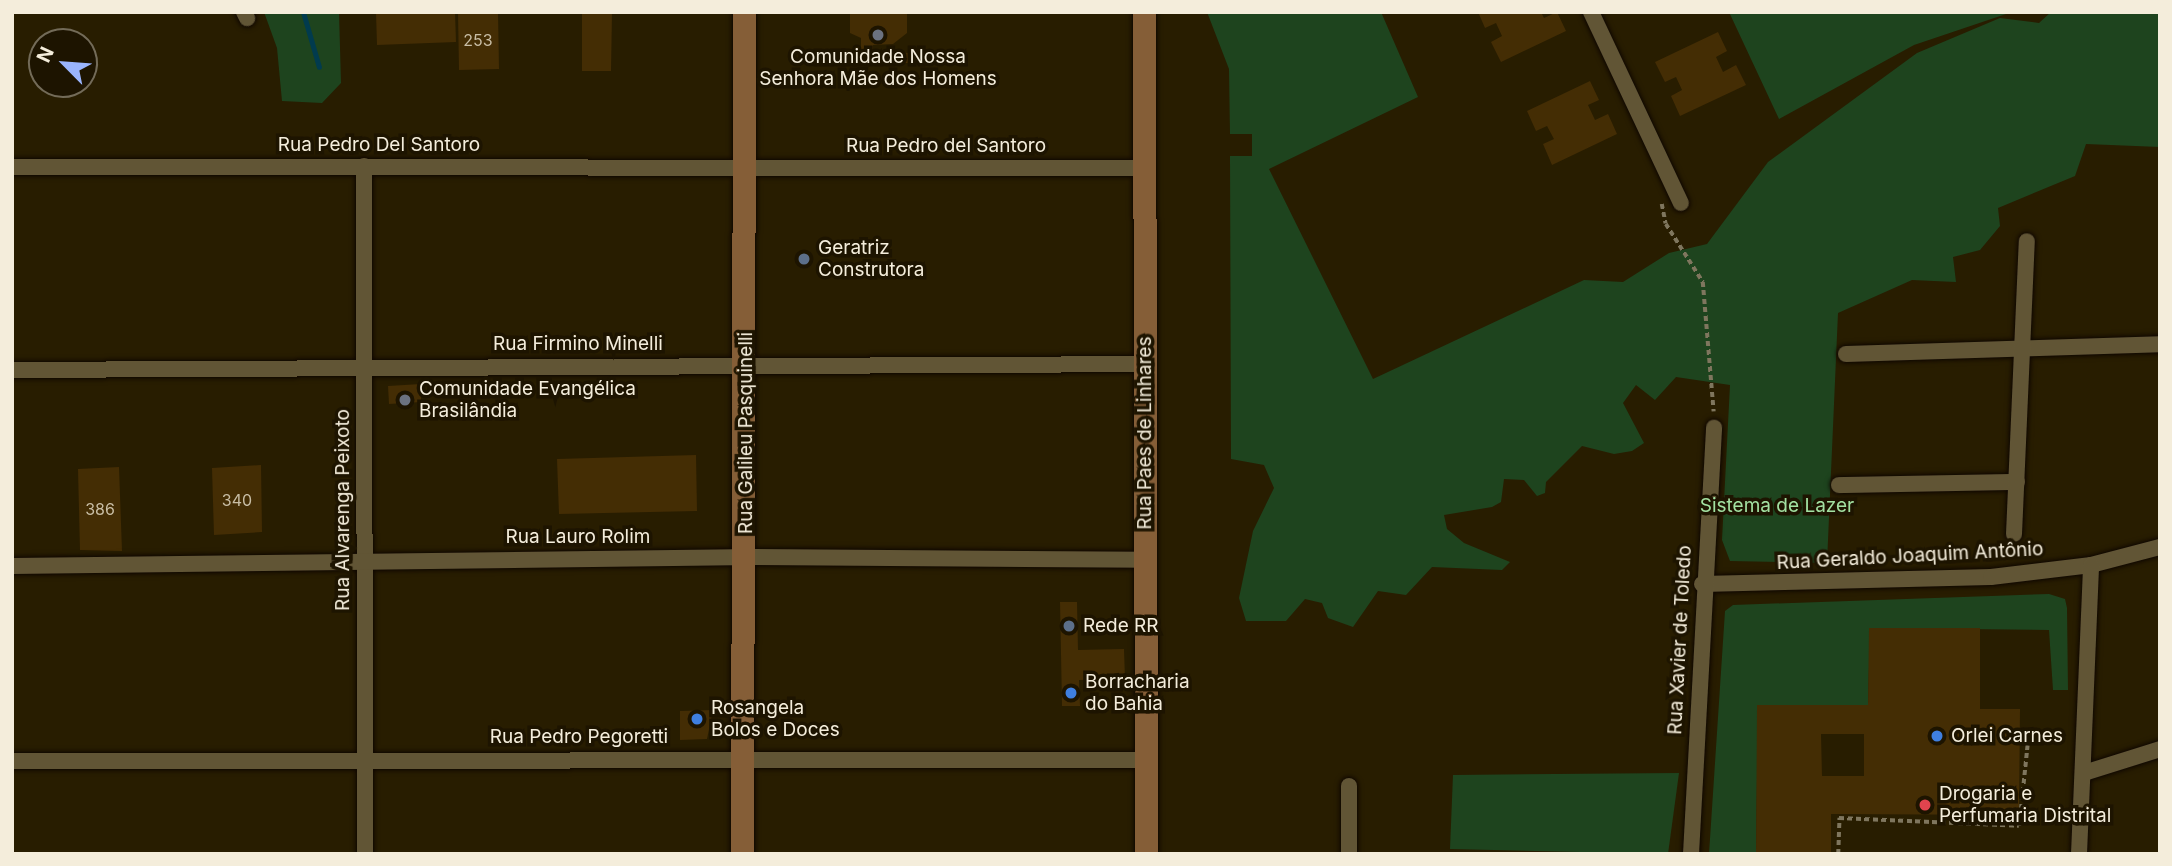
<!DOCTYPE html>
<html>
<head>
<meta charset="utf-8">
<style>
  body { margin:0 }
  #map { position:relative; width:2172px; height:866px; overflow:hidden; background:#281d00; font-family:Inter,sans-serif }
  div>[style] { position:absolute }
  [style*='--x'] { left:calc(var(--x)*1px); top:calc(var(--y)*1px); width:calc(var(--w)*1px); rotate:calc(var(--a)*1deg) }
  .green>* { inset:0; background:#1e441e }
  .stream>* { height:5px; margin:-2.5px; padding:0 2.5px; transform-origin:2.5px; border-radius:2.5px; background:#013b4e }
  .building>* { inset:0; background:#442d04 }
  .path>* { height:3.5px; margin-top:-1.75px; transform-origin:0; background:repeating-linear-gradient(90deg,#7f765e 0 5px,transparent 0 8.5px) }
  .roads { filter:drop-shadow(0 0 2px #0f0700) drop-shadow(0 0 2px #0f0700) }
  .street>* { height:16px; margin:-8px; padding:0 8px; transform-origin:8px; border-radius:8px; background:#615535 }
  .secondary>* { height:23px; margin:-11.5px; padding:0 11.5px; transform-origin:11.5px; border-radius:11.5px; background:#855e37 }
  .dots>* { width:19px; height:19px; translate:-50% -50%; box-sizing:border-box; border:4px solid #1d1400; border-radius:50% }
  span { translate:-50% -50%; white-space:nowrap; text-align:center; line-height:1.15; -webkit-text-stroke:7px #1d1400; paint-order:stroke }
  .number-label { font-size:16px; color:#c8bda5 }
  .number-label span { -webkit-text-stroke-width:0 }
  .poi-label { font-size:19px; color:#f4eddb }
  .left { translate:0 -50%; text-align:left }
  .street-label { font-size:19px; color:#f4eddb }
  .park-label { font-size:19px; color:#a3e1a1 }
  .frame { position:absolute; inset:0; border:14px solid #f4eddb; pointer-events:none }
  .north { position:absolute; left:28px; top:28px; width:70px; height:70px; box-sizing:border-box; background:#1d1400; border:2px solid #736b58; border-radius:50%; rotate:295deg; font-size:19px; font-weight:700; line-height:28px; text-align:center; color:#f4eddb }
  .north::after { content:''; display:block; margin:auto; width:24px; height:32px; background:#9ab5fd; clip-path:polygon(50% 0,100% 100%,50% 72%,0 100%) }
</style>
</head>
<body>
<div id="map">
  <div class="green">
    <i style="clip-path:polygon(264px 12px,339px 12px,341px 83px,322px 103px,282px 101px,277px 48px)"></i>
    <i style="clip-path:polygon(1207px 12px,1381px 12px,1418px 97px,1269px 169px,1373px 379px,1584px 280px,1623px 282px,1669px 253px,1707px 244px,1768px 162px,1917px 53px,2000px 18px,2039px 23px,2051px 12px,2160px 12px,2160px 147px,2086px 144px,2075px 176px,1998px 208px,2000px 226px,1980px 250px,1953px 257px,1956px 282px,1912px 280px,1838px 313px,1827px 563px,1730px 561px,1722px 540px,1730px 385px,1676px 377px,1655px 400px,1636px 385px,1623px 403px,1644px 443px,1632px 451px,1614px 454px,1582px 446px,1546px 482px,1545px 493px,1537px 496px,1524px 480px,1504px 479px,1501px 502px,1492px 507px,1444px 515px,1447px 529px,1464px 543px,1510px 562px,1502px 570px,1432px 567px,1406px 595px,1378px 591px,1353px 627px,1328px 618px,1322px 603px,1305px 599px,1286px 621px,1246px 621px,1239px 598px,1253px 531px,1274px 488px,1264px 465px,1231px 459px,1230px 156px,1252px 156px,1252px 134px,1230px 134px,1229px 69px)"></i>
    <i style="clip-path:polygon(1729px 12px,2012px 12px,1914px 45px,1779px 119px)"></i>
    <i style="clip-path:polygon(2049px 594px,2065px 599px,2067px 608px,2068px 690px,2053px 690px,2049px 630px,1870px 628px,1868px 705px,1758px 705px,1756px 854px,1709px 854px,1725px 611px,1733px 605px)"></i>
    <i style="clip-path:polygon(1679px 773px,1668px 854px,1450px 849px,1453px 775px)"></i>
  </div>
  <div class="stream">
    <i style="--x:303;--y:12;--w:57;--a:73.8"></i>
  </div>
  <div class="building">
    <i style="clip-path:polygon(376px 12px,455px 12px,456px 42px,377px 45px)"></i>
    <i style="clip-path:polygon(458px 12px,498px 12px,499px 69px,459px 70px)"></i>
    <i style="clip-path:polygon(582px 12px,612px 12px,611px 71px,582px 71px)"></i>
    <i style="clip-path:polygon(850px 12px,907px 12px,907px 33px,893px 44px,873px 45px,873px 52px,911px 53px,911px 63px,842px 63px,843px 51px,861px 51px,861px 38px,850px 33px)"></i>
    <i style="clip-path:polygon(1478px 12px,1541px 12px,1544px 18px,1557px 12px,1566px 31px,1501px 62px,1491px 42px,1502px 36px,1496px 23px,1485px 28px)"></i>
    <i style="clip-path:polygon(1718px 32px,1727px 51px,1716px 57px,1723px 72px,1736px 65px,1746px 85px,1680px 116px,1671px 96px,1682px 90px,1676px 77px,1665px 82px,1655px 62px)"></i>
    <i style="clip-path:polygon(1590px 81px,1599px 100px,1588px 105px,1595px 120px,1608px 114px,1617px 134px,1552px 165px,1543px 144px,1554px 139px,1547px 126px,1536px 131px,1527px 111px)"></i>
    <i style="clip-path:polygon(421px 384px,421px 402px,389px 404px,388px 386px)"></i>
    <i style="clip-path:polygon(696px 455px,697px 511px,559px 514px,557px 459px)"></i>
    <i style="clip-path:polygon(261px 465px,262px 532px,214px 535px,212px 468px)"></i>
    <i style="clip-path:polygon(119px 467px,122px 551px,80px 550px,78px 469px)"></i>
    <i style="clip-path:polygon(1060px 602px,1077px 602px,1078px 650px,1124px 649px,1125px 679px,1079px 680px,1080px 706px,1062px 706px)"></i>
    <i style="clip-path:polygon(evenodd,1869px 628px,1980px 628px,1980px 709px,2020px 709px,2019px 815px,1831px 814px,1831px 854px,1756px 854px,1757px 705px,1868px 705px,1869px 628px,1821px 734px,1864px 734px,1864px 776px,1822px 776px,1821px 734px)"></i>
    <i style="clip-path:polygon(713px 710px,707px 739px,680px 740px,680px 711px)"></i>
  </div>
  <div class="path">
    <i style="--x:1662;--y:204;--w:20;--a:79"></i>
    <i style="--x:1666;--y:224;--w:69;--a:57.5"></i>
    <i style="--x:1703;--y:282;--w:130;--a:85.2"></i>
    <i style="--x:1838;--y:854;--w:36;--a:-88"></i>
    <i style="--x:1839;--y:818;--w:180;--a:2.5"></i>
    <i style="--x:2019;--y:826;--w:97;--a:-84.1"></i>
  </div>
  <div class="roads">
    <div class="street">
      <i style="--x:244;--y:12;--w:7;--a:63"></i>
      <i style="--x:1591;--y:12;--w:211;--a:64.8"></i>
      <i style="--x:364;--y:166;--w:688;--a:89.92"></i>
      <i style="--x:12;--y:167;--w:1134;--a:0.05"></i>
      <i style="--x:1846;--y:354;--w:314;--a:-1.8"></i>
      <i style="--x:12;--y:370;--w:1133;--a:-0.3"></i>
      <i style="--x:1839;--y:485;--w:178;--a:-1"></i>
      <i style="--x:2014;--y:534;--w:293;--a:-87.5"></i>
      <i style="--x:12;--y:566;--w:742;--a:-0.69"></i>
      <i style="--x:754;--y:557;--w:391;--a:0.4"></i>
      <i style="--x:1702;--y:584;--w:289;--a:-1.4"></i>
      <i style="--x:1991;--y:577;--w:101;--a:-6.8"></i>
      <i style="--x:2091;--y:565;--w:71;--a:-14.6"></i>
      <i style="--x:12;--y:761;--w:1134;--a:-0.05"></i>
      <i style="--x:2084;--y:773;--w:80;--a:-17.5"></i>
      <i style="--x:1349;--y:854;--w:68;--a:-90"></i>
      <i style="--x:1691;--y:854;--w:427;--a:-86.9"></i>
      <i style="--x:2079;--y:854;--w:289;--a:-87.6"></i>
    </div>
    <div class="secondary">
      <i style="--x:1144;--y:12;--w:842;--a:89.86"></i>
      <i style="--x:742;--y:854;--w:842;--a:-89.86"></i>
    </div>
  </div>
  <div class="dots">
    <i style="left:878px;top:35px;background:#6b7280"></i>
    <i style="left:804px;top:259px;background:#5c6f8a"></i>
    <i style="left:405px;top:400px;background:#6b7280"></i>
    <i style="left:1069px;top:626px;background:#5c6f8a"></i>
    <i style="left:1071px;top:693px;background:#3f7fe0"></i>
    <i style="left:697px;top:719px;background:#3f7fe0"></i>
    <i style="left:1937px;top:736px;background:#3f7fe0"></i>
    <i style="left:1925px;top:805px;background:#e0444e"></i>
  </div>
  <div class="number-label">
    <span style="left:478px;top:40px">253</span>
    <span style="left:237px;top:500px">340</span>
    <span style="left:100px;top:509px">386</span>
  </div>
  <div class="poi-label">
    <span style="left:878px;top:68px">Comunidade Nossa<br>Senhora Mãe dos Homens</span>
    <span class="left" style="left:818px;top:259px">Geratriz<br>Construtora</span>
    <span class="left" style="left:419px;top:400px">Comunidade Evangélica<br>Brasilândia</span>
    <span class="left" style="left:1083px;top:626px">Rede RR</span>
    <span class="left" style="left:1085px;top:693px">Borracharia<br>do Bahia</span>
    <span class="left" style="left:711px;top:719px">Rosangela<br>Bolos e Doces</span>
    <span class="left" style="left:1951px;top:736px">Orlei Carnes</span>
    <span class="left" style="left:1939px;top:805px">Drogaria e<br>Perfumaria Distrital</span>
  </div>
  <div class="street-label">
    <span style="left:379px;top:145px">Rua Pedro Del Santoro</span>
    <span style="left:946px;top:146px">Rua Pedro del Santoro</span>
    <span style="left:578px;top:344px">Rua Firmino Minelli</span>
    <span style="left:746px;top:433px;rotate:-90deg">Rua Galileu Pasquinelli</span>
    <span style="left:1145px;top:433px;rotate:-90deg">Rua Paes de Linhares</span>
    <span style="left:343px;top:510px;rotate:-90deg">Rua Alvarenga Peixoto</span>
    <span style="left:578px;top:537px">Rua Lauro Rolim</span>
    <span style="left:1910px;top:556px;rotate:-3deg">Rua Geraldo Joaquim Antônio</span>
    <span style="left:1680px;top:640px;rotate:-87deg">Rua Xavier de Toledo</span>
    <span style="left:579px;top:737px">Rua Pedro Pegoretti</span>
  </div>
  <div class="park-label">
    <span style="left:1777px;top:506px">Sistema de Lazer</span>
  </div>
  <div class="frame"></div>
  <div class="north">N</div>
</div>
</body>
</html>
